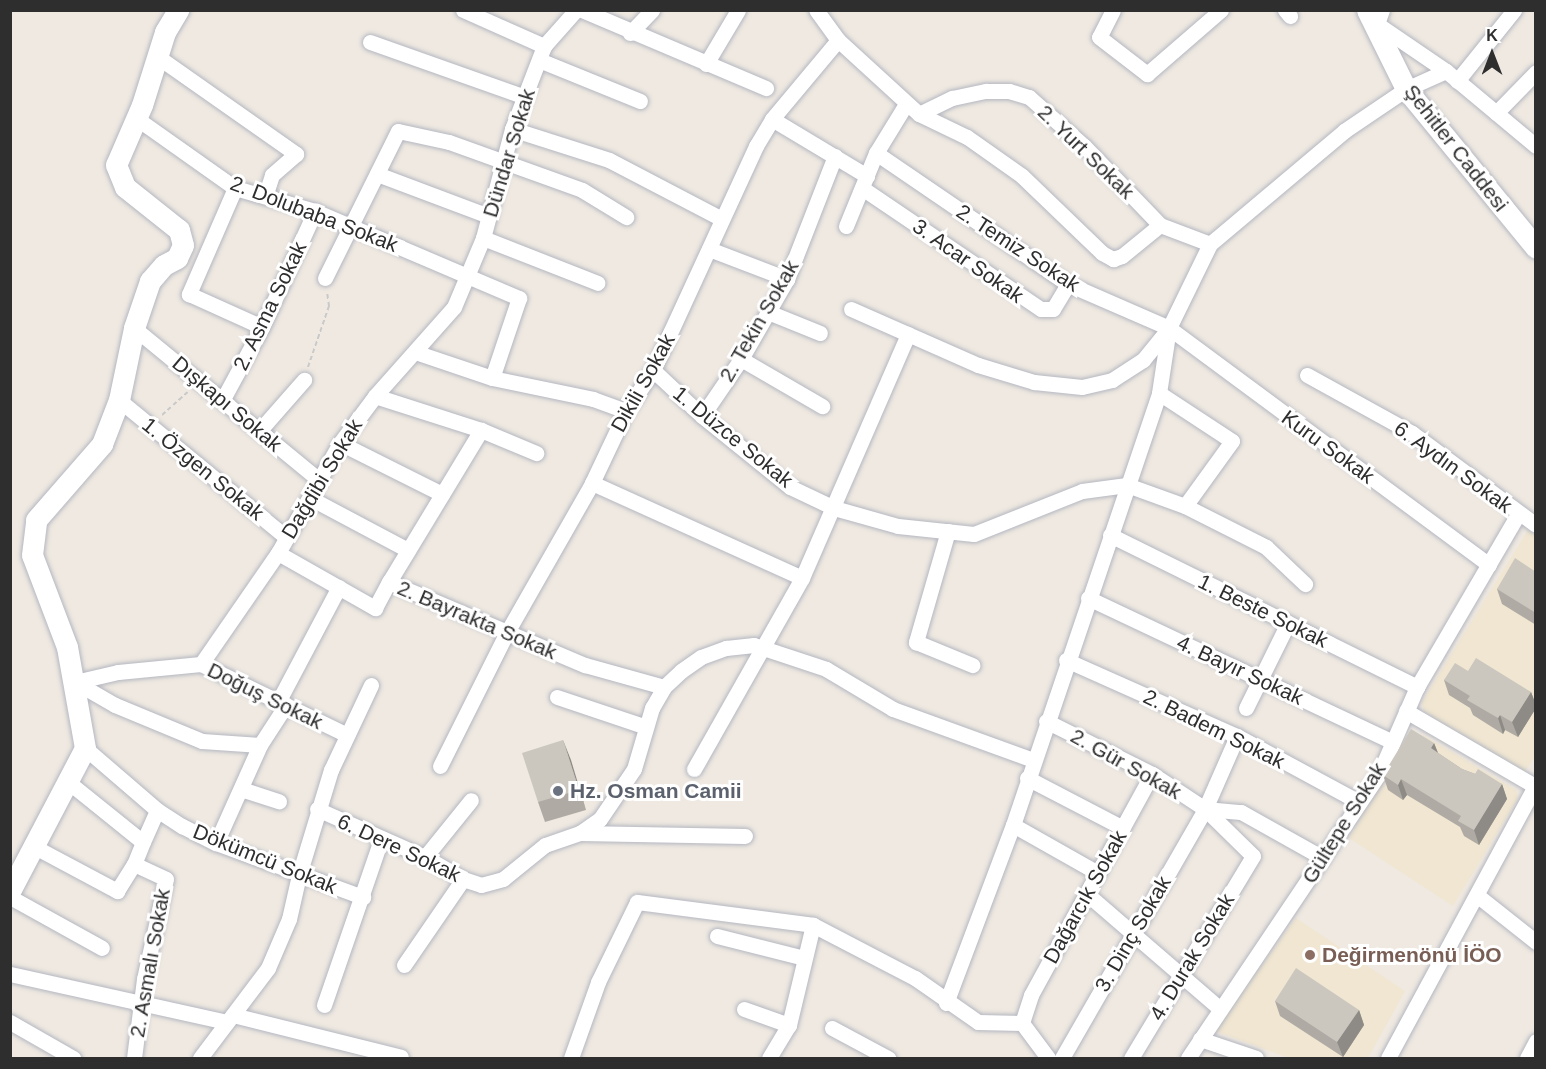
<!DOCTYPE html>
<html>
<head>
<meta charset="utf-8">
<style>
  body { margin:0 }
  #map { position:relative; width:1546px; height:1069px; overflow:hidden; background:#efe9e1; font-family:Arial,sans-serif }
  div>[style] { position:absolute }
  [style*='--x'] { left:calc(var(--x)*1px); top:calc(var(--y)*1px); width:calc(var(--w)*1px); rotate:calc(var(--a)*1deg) }
  .education>* { inset:0; background:#f0e6d1 }
  .path>* { height:2px; margin-top:-1px; transform-origin:0; background:repeating-linear-gradient(90deg,#c9c9c9 0 4.5px,transparent 0 7.5px) }
  .roads { filter:drop-shadow(0 0 2px #b4b7c1) drop-shadow(0 0 2px #b4b7c1) }
  .street>* { height:15px; margin:-7.5px; padding:0 7.5px; transform-origin:7.5px; border-radius:7.5px; background:#fff }
  .secondary>* { height:21px; margin:-10.5px; padding:0 10.5px; transform-origin:10.5px; border-radius:10.5px; background:#fff }
  .wall>* { inset:0; background:#afaba4 }
  .shaded-wall>* { inset:0; background:#8e8b86 }
  .building>* { inset:0; background:#cbc7bf }
  .dots>* { width:16px; height:16px; translate:-50% -50%; box-sizing:border-box; border:3px solid #fff; border-radius:50% }
  span { translate:-50% -50%; white-space:nowrap; text-align:center; line-height:1.15; -webkit-text-stroke:6px #fff; paint-order:stroke }
  .street-label { font-size:21px; color:#2e2e2e }
  .worship-label { font-size:21px; color:#5b616d; font-weight:700 }
  .left { translate:0 -50%; text-align:left }
  .education-label { font-size:21px; color:#785e54; font-weight:700 }
  .frame { position:absolute; inset:0; border:12px solid #2e2e2e; pointer-events:none }
  .north { position:absolute; left:1462px; top:24px; width:60px; height:60px; -webkit-text-stroke:4px #fff; paint-order:stroke; rotate:0deg; font-size:16px; font-weight:700; line-height:24px; text-align:center; color:#2e2e2e }
  .north::after { content:''; display:block; margin:auto; width:21px; height:27px; background:#2e2e2e; clip-path:polygon(50% 0,100% 100%,50% 72%,0 100%) }
</style>
</head>
<body>
<div id="map">
  <div class="education">
    <i style="clip-path:polygon(1528px 530px,1535px 535px,1536px 755px,1525px 771px,1424px 712px,1422px 702px)"></i>
    <i style="clip-path:polygon(1423px 735px,1516px 790px,1518px 798px,1453px 906px,1349px 838px,1411px 737px)"></i>
    <i style="clip-path:polygon(1296px 918px,1405px 991px,1368px 1058px,1289px 1058px,1215px 1031px)"></i>
  </div>
  <div class="path">
    <i style="--x:308;--y:367;--w:65;--a:-71"></i>
    <i style="--x:329;--y:306;--w:14;--a:-98"></i>
    <i style="--x:162;--y:415;--w:36;--a:-42"></i>
  </div>
  <div class="roads">
    <div class="street">
      <i style="--x:463;--y:10;--w:89;--a:24"></i>
      <i style="--x:582;--y:10;--w:200;--a:23"></i>
      <i style="--x:1113;--y:10;--w:30;--a:117"></i>
      <i style="--x:1099;--y:37;--w:61;--a:37.6"></i>
      <i style="--x:1147;--y:74;--w:98;--a:-40.9"></i>
      <i style="--x:1285;--y:10;--w:8;--a:50"></i>
      <i style="--x:1382;--y:10;--w:15;--a:110"></i>
      <i style="--x:1377;--y:24;--w:83;--a:34.3"></i>
      <i style="--x:1446;--y:71;--w:117;--a:39.8"></i>
      <i style="--x:630;--y:33;--w:32;--a:-46"></i>
      <i style="--x:838;--y:40;--w:110;--a:42.4"></i>
      <i style="--x:919;--y:114;--w:53;--a:25.6"></i>
      <i style="--x:967;--y:137;--w:67;--a:35.3"></i>
      <i style="--x:1022;--y:176;--w:111;--a:43.9"></i>
      <i style="--x:1102;--y:253;--w:13;--a:29"></i>
      <i style="--x:1113;--y:259;--w:9;--a:-18"></i>
      <i style="--x:1122;--y:256;--w:49;--a:-39.2"></i>
      <i style="--x:370;--y:42;--w:164;--a:19.5"></i>
      <i style="--x:158;--y:57;--w:169;--a:35.1"></i>
      <i style="--x:296;--y:154;--w:32;--a:139"></i>
      <i style="--x:272;--y:175;--w:22;--a:108"></i>
      <i style="--x:539;--y:60;--w:109;--a:22.1"></i>
      <i style="--x:706;--y:64;--w:63;--a:-59.3"></i>
      <i style="--x:1457;--y:81;--w:91;--a:-51.2"></i>
      <i style="--x:1496;--y:113;--w:57;--a:-45.7"></i>
      <i style="--x:919;--y:114;--w:37;--a:-26"></i>
      <i style="--x:952;--y:98;--w:35;--a:-12"></i>
      <i style="--x:986;--y:91;--w:23;--a:0"></i>
      <i style="--x:1009;--y:91;--w:21;--a:17"></i>
      <i style="--x:1029;--y:97;--w:74;--a:41.7"></i>
      <i style="--x:1084;--y:146;--w:110;--a:46.1"></i>
      <i style="--x:1160;--y:225;--w:53;--a:20.8"></i>
      <i style="--x:136;--y:118;--w:121;--a:35.3"></i>
      <i style="--x:235;--y:188;--w:83;--a:16"></i>
      <i style="--x:315;--y:211;--w:222;--a:23.1"></i>
      <i style="--x:519;--y:298;--w:84;--a:108.6"></i>
      <i style="--x:772;--y:119;--w:111;--a:31"></i>
      <i style="--x:512;--y:129;--w:102;--a:17.7"></i>
      <i style="--x:609;--y:160;--w:125;--a:27.6"></i>
      <i style="--x:876;--y:153;--w:232;--a:34.3"></i>
      <i style="--x:1068;--y:284;--w:110;--a:23.5"></i>
      <i style="--x:1169;--y:328;--w:398;--a:36.5"></i>
      <i style="--x:377;--y:174;--w:120;--a:20.6"></i>
      <i style="--x:235;--y:188;--w:116;--a:113.5"></i>
      <i style="--x:189;--y:294;--w:80;--a:24.3"></i>
      <i style="--x:862;--y:188;--w:216;--a:34.1"></i>
      <i style="--x:1041;--y:309;--w:12;--a:0"></i>
      <i style="--x:1053;--y:309;--w:29;--a:-59"></i>
      <i style="--x:846;--y:226;--w:79;--a:-67.7"></i>
      <i style="--x:876;--y:153;--w:57;--a:-58.5"></i>
      <i style="--x:483;--y:238;--w:123;--a:21.4"></i>
      <i style="--x:709;--y:249;--w:84;--a:21"></i>
      <i style="--x:325;--y:278;--w:164;--a:-63.6"></i>
      <i style="--x:398;--y:131;--w:52;--a:12.2"></i>
      <i style="--x:449;--y:142;--w:141;--a:19.8"></i>
      <i style="--x:582;--y:190;--w:52;--a:31.5"></i>
      <i style="--x:851;--y:309;--w:139;--a:23.8"></i>
      <i style="--x:978;--y:365;--w:59;--a:16.9"></i>
      <i style="--x:1034;--y:382;--w:48;--a:5.9"></i>
      <i style="--x:1082;--y:387;--w:31;--a:-13"></i>
      <i style="--x:1112;--y:380;--w:37;--a:-33"></i>
      <i style="--x:1143;--y:360;--w:41;--a:-50.9"></i>
      <i style="--x:768;--y:312;--w:56;--a:22"></i>
      <i style="--x:134;--y:328;--w:239;--a:39.4"></i>
      <i style="--x:415;--y:352;--w:81;--a:18.7"></i>
      <i style="--x:492;--y:378;--w:103;--a:11.7"></i>
      <i style="--x:593;--y:399;--w:35;--a:20"></i>
      <i style="--x:741;--y:359;--w:94;--a:30.1"></i>
      <i style="--x:653;--y:370;--w:67;--a:43.2"></i>
      <i style="--x:702;--y:416;--w:113;--a:38.9"></i>
      <i style="--x:790;--y:487;--w:49;--a:25.5"></i>
      <i style="--x:834;--y:508;--w:66;--a:15.7"></i>
      <i style="--x:898;--y:526;--w:76;--a:6"></i>
      <i style="--x:974;--y:534;--w:116;--a:-21.7"></i>
      <i style="--x:1082;--y:491;--w:45;--a:-7.6"></i>
      <i style="--x:1127;--y:485;--w:62;--a:19.9"></i>
      <i style="--x:1185;--y:506;--w:80;--a:-54.1"></i>
      <i style="--x:1232;--y:441;--w:87;--a:-146.7"></i>
      <i style="--x:1307;--y:375;--w:120;--a:28.9"></i>
      <i style="--x:1412;--y:433;--w:154;--a:36.6"></i>
      <i style="--x:375;--y:396;--w:111;--a:17.8"></i>
      <i style="--x:481;--y:430;--w:60;--a:22.7"></i>
      <i style="--x:223;--y:399;--w:82;--a:-61.6"></i>
      <i style="--x:262;--y:327;--w:128;--a:-65.4"></i>
      <i style="--x:119;--y:400;--w:217;--a:39.4"></i>
      <i style="--x:702;--y:416;--w:69;--a:-55.6"></i>
      <i style="--x:741;--y:359;--w:92;--a:-60.1"></i>
      <i style="--x:787;--y:279;--w:132;--a:-68.7"></i>
      <i style="--x:260;--y:430;--w:67;--a:-48.7"></i>
      <i style="--x:340;--y:443;--w:114;--a:26.6"></i>
      <i style="--x:592;--y:483;--w:230;--a:24.3"></i>
      <i style="--x:310;--y:498;--w:111;--a:28"></i>
      <i style="--x:1185;--y:506;--w:91;--a:26.8"></i>
      <i style="--x:1266;--y:547;--w:54;--a:43.5"></i>
      <i style="--x:948;--y:531;--w:116;--a:106.1"></i>
      <i style="--x:916;--y:642;--w:61;--a:22.3"></i>
      <i style="--x:1110;--y:535;--w:343;--a:26.3"></i>
      <i style="--x:278;--y:553;--w:112;--a:29.6"></i>
      <i style="--x:375;--y:608;--w:30;--a:-62"></i>
      <i style="--x:389;--y:582;--w:213;--a:23"></i>
      <i style="--x:585;--y:665;--w:82;--a:15.6"></i>
      <i style="--x:389;--y:582;--w:178;--a:-58.8"></i>
      <i style="--x:1088;--y:598;--w:336;--a:25.3"></i>
      <i style="--x:1066;--y:660;--w:187;--a:24"></i>
      <i style="--x:1237;--y:736;--w:139;--a:28.4"></i>
      <i style="--x:201;--y:664;--w:135;--a:-55.3"></i>
      <i style="--x:278;--y:553;--w:126;--a:-60.6"></i>
      <i style="--x:340;--y:443;--w:59;--a:-53.3"></i>
      <i style="--x:375;--y:396;--w:119;--a:-48.4"></i>
      <i style="--x:454;--y:307;--w:75;--a:-67.2"></i>
      <i style="--x:483;--y:238;--w:113;--a:-75.1"></i>
      <i style="--x:512;--y:129;--w:89;--a:-68.9"></i>
      <i style="--x:544;--y:46;--w:48;--a:-48.4"></i>
      <i style="--x:75;--y:682;--w:44;--a:-13.1"></i>
      <i style="--x:118;--y:672;--w:83;--a:-5.5"></i>
      <i style="--x:201;--y:664;--w:162;--a:25.9"></i>
      <i style="--x:75;--y:682;--w:46;--a:29.9"></i>
      <i style="--x:115;--y:705;--w:94;--a:22.5"></i>
      <i style="--x:202;--y:741;--w:58;--a:3.9"></i>
      <i style="--x:557;--y:697;--w:94;--a:18.6"></i>
      <i style="--x:278;--y:702;--w:130;--a:-62.1"></i>
      <i style="--x:1246;--y:708;--w:95;--a:-63.7"></i>
      <i style="--x:1406;--y:711;--w:149;--a:30.2"></i>
      <i style="--x:1046;--y:721;--w:119;--a:26.6"></i>
      <i style="--x:1152;--y:774;--w:64;--a:33.4"></i>
      <i style="--x:1205;--y:809;--w:67;--a:44.4"></i>
      <i style="--x:1253;--y:856;--w:236;--a:121.1"></i>
      <i style="--x:85;--y:748;--w:95;--a:40.7"></i>
      <i style="--x:157;--y:810;--w:30;--a:33"></i>
      <i style="--x:182;--y:826;--w:38;--a:27"></i>
      <i style="--x:216;--y:843;--w:157;--a:20.2"></i>
      <i style="--x:440;--y:766;--w:148;--a:-63.4"></i>
      <i style="--x:506;--y:634;--w:174;--a:-60.3"></i>
      <i style="--x:592;--y:483;--w:80;--a:-64.7"></i>
      <i style="--x:626;--y:411;--w:49;--a:-56.6"></i>
      <i style="--x:653;--y:370;--w:247;--a:-65.3"></i>
      <i style="--x:756;--y:146;--w:31;--a:-59"></i>
      <i style="--x:772;--y:119;--w:103;--a:-50.1"></i>
      <i style="--x:838;--y:40;--w:37;--a:-126"></i>
      <i style="--x:694;--y:769;--w:219;--a:-60.5"></i>
      <i style="--x:802;--y:578;--w:266;--a:-66.5"></i>
      <i style="--x:1027;--y:778;--w:108;--a:27.5"></i>
      <i style="--x:67;--y:781;--w:97;--a:38.8"></i>
      <i style="--x:143;--y:842;--w:24;--a:112"></i>
      <i style="--x:134;--y:864;--w:35;--a:25"></i>
      <i style="--x:166;--y:879;--w:102;--a:102.4"></i>
      <i style="--x:144;--y:979;--w:80;--a:97.2"></i>
      <i style="--x:241;--y:789;--w:40;--a:18"></i>
      <i style="--x:317;--y:809;--w:118;--a:24"></i>
      <i style="--x:425;--y:857;--w:44;--a:30.1"></i>
      <i style="--x:463;--y:879;--w:19;--a:18"></i>
      <i style="--x:481;--y:885;--w:23;--a:-15"></i>
      <i style="--x:503;--y:879;--w:54;--a:-39"></i>
      <i style="--x:545;--y:845;--w:37;--a:-19"></i>
      <i style="--x:580;--y:833;--w:24;--a:-35"></i>
      <i style="--x:600;--y:819;--w:60;--a:-55.8"></i>
      <i style="--x:634;--y:769;--w:64;--a:-73.6"></i>
      <i style="--x:652;--y:708;--w:24;--a:-60"></i>
      <i style="--x:664;--y:687;--w:23;--a:-43"></i>
      <i style="--x:681;--y:671;--w:24;--a:-35"></i>
      <i style="--x:701;--y:657;--w:27;--a:-20"></i>
      <i style="--x:726;--y:648;--w:28;--a:-6"></i>
      <i style="--x:754;--y:645;--w:76;--a:18.4"></i>
      <i style="--x:826;--y:669;--w:78;--a:30.8"></i>
      <i style="--x:893;--y:709;--w:149;--a:20"></i>
      <i style="--x:1205;--y:809;--w:36;--a:5"></i>
      <i style="--x:1241;--y:812;--w:94;--a:29.3"></i>
      <i style="--x:1013;--y:825;--w:98;--a:29.5"></i>
      <i style="--x:580;--y:833;--w:165;--a:1"></i>
      <i style="--x:143;--y:842;--w:35;--a:-66"></i>
      <i style="--x:216;--y:843;--w:107;--a:-65.8"></i>
      <i style="--x:260;--y:745;--w:48;--a:-57"></i>
      <i style="--x:31;--y:845;--w:98;--a:28.1"></i>
      <i style="--x:117;--y:891;--w:32;--a:-58"></i>
      <i style="--x:425;--y:857;--w:73;--a:-51.1"></i>
      <i style="--x:1087;--y:894;--w:176;--a:40.8"></i>
      <i style="--x:1478;--y:896;--w:74;--a:38.4"></i>
      <i style="--x:10;--y:897;--w:105;--a:29"></i>
      <i style="--x:717;--y:936;--w:90;--a:14.2"></i>
      <i style="--x:404;--y:965;--w:104;--a:-55.5"></i>
      <i style="--x:10;--y:974;--w:222;--a:12.5"></i>
      <i style="--x:946;--y:1003;--w:190;--a:-69.4"></i>
      <i style="--x:1013;--y:825;--w:456;--a:-71.3"></i>
      <i style="--x:1159;--y:393;--w:66;--a:-81.3"></i>
      <i style="--x:1169;--y:328;--w:93;--a:-64"></i>
      <i style="--x:1210;--y:244;--w:175;--a:-40.1"></i>
      <i style="--x:1344;--y:131;--w:75;--a:-34.1"></i>
      <i style="--x:1406;--y:89;--w:44;--a:-24.2"></i>
      <i style="--x:324;--y:1005;--w:176;--a:-71"></i>
      <i style="--x:744;--y:1009;--w:48;--a:19.6"></i>
      <i style="--x:233;--y:1015;--w:173;--a:14"></i>
      <i style="--x:10;--y:1022;--w:73;--a:29.7"></i>
      <i style="--x:1022;--y:1023;--w:29;--a:-72"></i>
      <i style="--x:1031;--y:995;--w:252;--a:-61.3"></i>
      <i style="--x:1022;--y:1023;--w:44;--a:53.4"></i>
      <i style="--x:832;--y:1028;--w:64;--a:28.2"></i>
      <i style="--x:1200;--y:1039;--w:59;--a:18.7"></i>
      <i style="--x:200;--y:1058;--w:113;--a:-52.9"></i>
      <i style="--x:268;--y:968;--w:53;--a:-66.8"></i>
      <i style="--x:289;--y:919;--w:45;--a:-77.2"></i>
      <i style="--x:299;--y:875;--w:110;--a:-73.1"></i>
      <i style="--x:331;--y:770;--w:94;--a:-64.8"></i>
      <i style="--x:571;--y:1058;--w:81;--a:-70.4"></i>
      <i style="--x:598;--y:982;--w:89;--a:-64"></i>
      <i style="--x:637;--y:902;--w:177;--a:7.4"></i>
      <i style="--x:813;--y:925;--w:115;--a:27.5"></i>
      <i style="--x:915;--y:978;--w:77;--a:34.9"></i>
      <i style="--x:978;--y:1022;--w:44;--a:1.3"></i>
      <i style="--x:769;--y:1058;--w:39;--a:-59"></i>
      <i style="--x:789;--y:1025;--w:103;--a:-76.5"></i>
      <i style="--x:1062;--y:1058;--w:287;--a:-60.1"></i>
      <i style="--x:1205;--y:809;--w:80;--a:-66.3"></i>
      <i style="--x:1188;--y:1058;--w:342;--a:-56.1"></i>
      <i style="--x:1379;--y:774;--w:95;--a:-66.4"></i>
      <i style="--x:1417;--y:687;--w:200;--a:-59.7"></i>
      <i style="--x:1388;--y:1058;--w:311;--a:-61.6"></i>
      <i style="--x:1527;--y:1058;--w:19;--a:-62"></i>
    </div>
    <div class="secondary">
      <i style="--x:1367;--y:10;--w:88;--a:63.7"></i>
      <i style="--x:1406;--y:89;--w:205;--a:50.7"></i>
      <i style="--x:10;--y:891;--w:161;--a:-62.3"></i>
      <i style="--x:85;--y:748;--w:103;--a:-100.1"></i>
      <i style="--x:67;--y:647;--w:98;--a:-110.8"></i>
      <i style="--x:32;--y:555;--w:35;--a:-83"></i>
      <i style="--x:36;--y:520;--w:101;--a:-49"></i>
      <i style="--x:102;--y:444;--w:47;--a:-68.9"></i>
      <i style="--x:119;--y:400;--w:74;--a:-78.2"></i>
      <i style="--x:134;--y:328;--w:50;--a:-71.2"></i>
      <i style="--x:150;--y:281;--w:21;--a:-49"></i>
      <i style="--x:164;--y:265;--w:15;--a:-28"></i>
      <i style="--x:177;--y:258;--w:14;--a:-65"></i>
      <i style="--x:183;--y:245;--w:16;--a:-105"></i>
      <i style="--x:179;--y:230;--w:69;--a:-141.5"></i>
      <i style="--x:125;--y:187;--w:24;--a:-112"></i>
      <i style="--x:116;--y:165;--w:65;--a:-66.6"></i>
      <i style="--x:142;--y:105;--w:77;--a:-72.5"></i>
      <i style="--x:165;--y:32;--w:26;--a:-59"></i>
    </div>
  </div>
  <div class="wall">
    <i style="clip-path:polygon(1536px 572px,1536px 625px,1502px 604px,1497px 589px)"></i>
    <i style="clip-path:polygon(1468px 671px,1531px 692px,1536px 705px,1536px 708px,1518px 737px,1505px 730px,1503px 734px,1473px 715px,1470px 708px,1449px 695px,1444px 680px)"></i>
    <i style="clip-path:polygon(563px 740px,586px 810px,545px 822px,538px 802px)"></i>
    <i style="clip-path:polygon(1434px 743px,1438px 753px,1462px 769px,1502px 784px,1507px 799px,1479px 845px,1464px 836px,1460px 827px,1407px 795px,1403px 800px,1388px 790px,1383px 775px)"></i>
    <i style="clip-path:polygon(1275px 1001px,1359px 1010px,1364px 1025px,1343px 1057px,1280px 1016px)"></i>
  </div>
  <div class="shaded-wall">
    <i style="clip-path:polygon(1531px 692px,1536px 705px,1536px 708px,1518px 737px,1512px 722px)"></i>
    <i style="clip-path:polygon(1500px 715px,1505px 730px,1503px 734px,1498px 718px)"></i>
    <i style="clip-path:polygon(563px 740px,571px 760px,586px 810px,579px 790px)"></i>
    <i style="clip-path:polygon(1434px 743px,1440px 758px,1431px 748px)"></i>
    <i style="clip-path:polygon(1401px 779px,1407px 795px,1403px 800px,1398px 785px)"></i>
    <i style="clip-path:polygon(1502px 784px,1507px 799px,1479px 845px,1474px 830px)"></i>
    <i style="clip-path:polygon(1359px 1010px,1364px 1025px,1343px 1057px,1337px 1042px)"></i>
  </div>
  <div class="building">
    <i style="clip-path:polygon(1515px 558px,1536px 572px,1536px 613px,1497px 589px)"></i>
    <i style="clip-path:polygon(1476px 658px,1531px 692px,1512px 722px,1500px 715px,1498px 718px,1467px 700px,1470px 696px,1444px 680px,1455px 663px,1468px 671px)"></i>
    <i style="clip-path:polygon(1411px 729px,1434px 743px,1431px 748px,1462px 769px,1475px 774px,1478px 769px,1502px 784px,1474px 830px,1458px 821px,1461px 816px,1401px 779px,1398px 785px,1383px 775px)"></i>
    <i style="clip-path:polygon(563px 740px,579px 790px,538px 802px,522px 753px)"></i>
    <i style="clip-path:polygon(1296px 968px,1359px 1010px,1337px 1042px,1275px 1001px)"></i>
  </div>
  <div class="dots">
    <i style="left:558px;top:791px;background:#6b7280"></i>
    <i style="left:1310px;top:955px;background:#8d6e63"></i>
  </div>
  <div class="street-label">
    <span style="left:1456px;top:148px;rotate:52deg">Şehitler Caddesi</span>
    <span style="left:1086px;top:152px;rotate:44deg">2. Yurt Sokak</span>
    <span style="left:509px;top:153px;rotate:-73deg">Dündar Sokak</span>
    <span style="left:314px;top:214px;rotate:21deg">2. Dolubaba Sokak</span>
    <span style="left:1018px;top:248px;rotate:33deg">2. Temiz Sokak</span>
    <span style="left:968px;top:261px;rotate:35deg">3. Acar Sokak</span>
    <span style="left:270px;top:306px;rotate:-64deg">2. Asma Sokak</span>
    <span style="left:759px;top:321px;rotate:-60deg">2. Tekin Sokak</span>
    <span style="left:643px;top:383px;rotate:-61deg">Dikili Sokak</span>
    <span style="left:227px;top:404px;rotate:40deg">Dışkapı Sokak</span>
    <span style="left:733px;top:437px;rotate:39deg">1. Düzce Sokak</span>
    <span style="left:1328px;top:447px;rotate:36deg">Kuru Sokak</span>
    <span style="left:1453px;top:467px;rotate:36deg">6. Aydın Sokak</span>
    <span style="left:203px;top:469px;rotate:39deg">1. Özgen Sokak</span>
    <span style="left:322px;top:479px;rotate:-59deg">Dağdibi Sokak</span>
    <span style="left:1263px;top:611px;rotate:26deg">1. Beste Sokak</span>
    <span style="left:477px;top:620px;rotate:23deg">2. Bayrakta Sokak</span>
    <span style="left:1240px;top:670px;rotate:25deg">4. Bayır Sokak</span>
    <span style="left:265px;top:696px;rotate:26deg">Doğuş Sokak</span>
    <span style="left:1214px;top:729px;rotate:26deg">2. Badem Sokak</span>
    <span style="left:1126px;top:764px;rotate:29deg">2. Gür Sokak</span>
    <span style="left:1344px;top:823px;rotate:-58deg">Gültepe Sokak</span>
    <span style="left:399px;top:848px;rotate:25deg">6. Dere Sokak</span>
    <span style="left:265px;top:859px;rotate:22deg">Dökümcü Sokak</span>
    <span style="left:1085px;top:897px;rotate:-61deg">Dağarcık Sokak</span>
    <span style="left:1133px;top:934px;rotate:-60deg">3. Dinç Sokak</span>
    <span style="left:1192px;top:957px;rotate:-59deg">4. Durak Sokak</span>
    <span style="left:150px;top:963px;rotate:-80deg">2. Asmalı Sokak</span>
  </div>
  <div class="worship-label">
    <span class="left" style="left:570px;top:791px">Hz. Osman Camii</span>
  </div>
  <div class="education-label">
    <span class="left" style="left:1322px;top:955px">Değirmenönü İÖO</span>
  </div>
  <div class="frame"></div>
  <div class="north">K</div>
</div>
</body>
</html>
